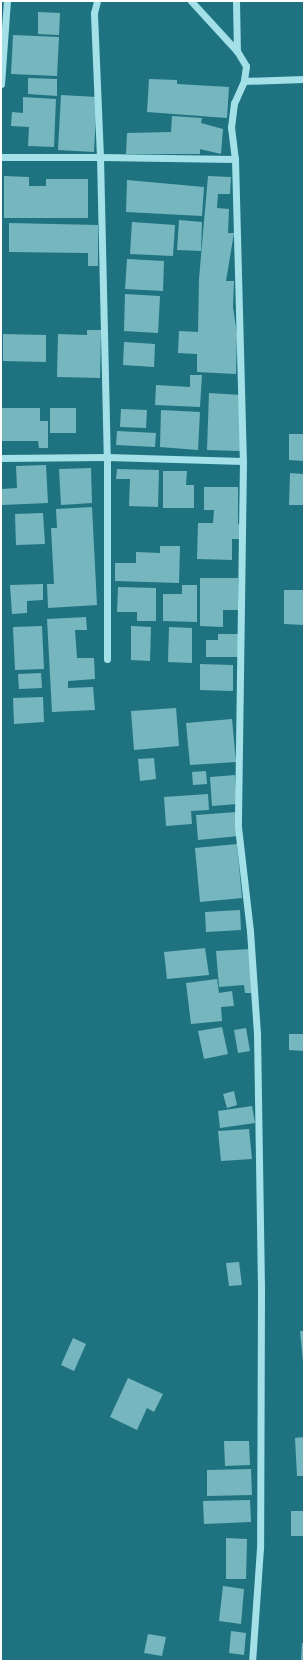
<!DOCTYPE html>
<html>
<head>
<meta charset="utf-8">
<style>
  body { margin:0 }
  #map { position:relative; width:305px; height:1662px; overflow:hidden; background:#1f7380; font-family:"Sofia Sans Condensed",sans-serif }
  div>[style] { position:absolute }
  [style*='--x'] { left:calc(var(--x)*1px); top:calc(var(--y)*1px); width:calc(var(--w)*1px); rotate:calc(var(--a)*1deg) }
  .building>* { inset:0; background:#76b6bf }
  .minor>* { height:7px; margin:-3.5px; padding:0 3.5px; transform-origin:3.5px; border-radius:3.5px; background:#a4e0e8 }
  span { translate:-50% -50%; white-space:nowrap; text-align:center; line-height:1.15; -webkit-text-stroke:4px #1f7380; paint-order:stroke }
  .frame { position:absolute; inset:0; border:2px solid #fff; pointer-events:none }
</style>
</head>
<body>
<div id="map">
  <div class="building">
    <i style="clip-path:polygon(38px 12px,60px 13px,59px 35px,38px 34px)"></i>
    <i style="clip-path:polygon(13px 35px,59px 37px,57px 76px,11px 74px)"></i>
    <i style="clip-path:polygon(28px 78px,57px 79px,57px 96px,28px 94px)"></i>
    <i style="clip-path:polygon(149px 79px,177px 80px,177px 84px,229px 87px,227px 118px,147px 112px)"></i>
    <i style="clip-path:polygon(61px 95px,97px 97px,94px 152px,58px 150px)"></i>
    <i style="clip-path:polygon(23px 97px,56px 99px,54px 147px,28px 146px,29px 127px,11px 126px,12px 112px,23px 113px)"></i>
    <i style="clip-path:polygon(172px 116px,202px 118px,201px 123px,223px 129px,221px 154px,200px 149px,200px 154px,126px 154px,127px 133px,171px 132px)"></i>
    <i style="clip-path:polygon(4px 176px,29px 177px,29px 186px,46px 186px,46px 179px,88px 179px,88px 218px,4px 218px)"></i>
    <i style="clip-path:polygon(208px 176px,231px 177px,230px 194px,218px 194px,217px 208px,229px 209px,228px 233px,234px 233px,226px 281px,234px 281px,233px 307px,237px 334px,236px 374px,197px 372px,197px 354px,178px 353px,179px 331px,198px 332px,199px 279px)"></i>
    <i style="clip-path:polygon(127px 180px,204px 187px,202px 216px,126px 212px)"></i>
    <i style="clip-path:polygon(179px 220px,202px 222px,201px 251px,177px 250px)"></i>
    <i style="clip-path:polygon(132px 222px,175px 225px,173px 256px,130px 254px)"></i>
    <i style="clip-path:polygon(9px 223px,98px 225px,98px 266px,88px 266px,88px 253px,9px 252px)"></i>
    <i style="clip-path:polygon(127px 259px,164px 261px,163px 291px,125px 289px)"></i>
    <i style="clip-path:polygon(125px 294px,160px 296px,158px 333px,124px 331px)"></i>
    <i style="clip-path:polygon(87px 330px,101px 330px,100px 378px,57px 377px,58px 334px,87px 335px)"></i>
    <i style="clip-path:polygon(3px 334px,46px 335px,46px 362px,3px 361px)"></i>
    <i style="clip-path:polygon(124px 342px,155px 344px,154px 367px,123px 365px)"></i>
    <i style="clip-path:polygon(190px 375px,202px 375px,200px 407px,155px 405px,156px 385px,190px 387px)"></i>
    <i style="clip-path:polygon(209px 393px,241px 395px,240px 451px,207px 450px)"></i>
    <i style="clip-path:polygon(1px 408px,40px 408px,40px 421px,48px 421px,48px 448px,39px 448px,38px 441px,1px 441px)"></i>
    <i style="clip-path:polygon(50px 408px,76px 408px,76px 433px,50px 433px)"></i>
    <i style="clip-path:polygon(121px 409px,147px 410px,146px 428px,120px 427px)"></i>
    <i style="clip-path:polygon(161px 410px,200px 412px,198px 450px,160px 447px)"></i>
    <i style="clip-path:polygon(117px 431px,156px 433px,155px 447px,116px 445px)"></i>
    <i style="clip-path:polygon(289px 434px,304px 434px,304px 461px,289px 460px)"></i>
    <i style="clip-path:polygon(46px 465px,48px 503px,2px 505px,1px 489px,17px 488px,16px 466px)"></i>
    <i style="clip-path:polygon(91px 468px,92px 503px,61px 505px,59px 469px)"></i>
    <i style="clip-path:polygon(117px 469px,159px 470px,158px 507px,129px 506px,130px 479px,116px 479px)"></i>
    <i style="clip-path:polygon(163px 471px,187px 471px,186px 485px,194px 485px,194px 508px,163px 508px)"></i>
    <i style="clip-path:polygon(290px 473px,304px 474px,304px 505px,289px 505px)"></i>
    <i style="clip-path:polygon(204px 487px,238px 487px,238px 524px,241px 524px,240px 539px,232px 539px,232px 560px,197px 559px,198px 523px,213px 523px,214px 510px,204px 510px)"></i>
    <i style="clip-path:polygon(92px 507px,97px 605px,48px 608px,47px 584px,54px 584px,51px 528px,57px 528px,56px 509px)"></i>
    <i style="clip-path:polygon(43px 513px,45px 544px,16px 545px,15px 514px)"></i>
    <i style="clip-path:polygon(160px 546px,180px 546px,179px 583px,115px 581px,115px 563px,136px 563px,136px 552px,160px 553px)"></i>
    <i style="clip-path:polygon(200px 578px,238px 578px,238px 610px,223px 610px,223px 627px,200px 626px)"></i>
    <i style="clip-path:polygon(43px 584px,43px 600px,27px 601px,27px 613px,12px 614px,10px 585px)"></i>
    <i style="clip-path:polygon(182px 585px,197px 585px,197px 622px,163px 621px,163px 594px,182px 594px)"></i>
    <i style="clip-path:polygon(118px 587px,156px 588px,156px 621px,137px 621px,137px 612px,117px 612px)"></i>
    <i style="clip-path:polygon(284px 590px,304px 590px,304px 625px,284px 624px)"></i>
    <i style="clip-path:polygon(86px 617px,87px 630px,75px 630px,77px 658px,94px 658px,95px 679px,68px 681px,68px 688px,93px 687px,95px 710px,52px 712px,47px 619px)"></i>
    <i style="clip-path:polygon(42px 626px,44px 669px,15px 670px,13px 627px)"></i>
    <i style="clip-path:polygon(131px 626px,151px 627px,150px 661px,131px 660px)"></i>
    <i style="clip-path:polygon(169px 627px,192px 628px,192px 663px,168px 662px)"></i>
    <i style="clip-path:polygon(218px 634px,240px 634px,240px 657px,206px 657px,206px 640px,218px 640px)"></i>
    <i style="clip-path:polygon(200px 664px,233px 665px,233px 691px,200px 690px)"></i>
    <i style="clip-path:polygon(41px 673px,42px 688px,19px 689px,18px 674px)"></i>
    <i style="clip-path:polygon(43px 697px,44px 722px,14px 724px,13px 698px)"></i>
    <i style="clip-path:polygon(176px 708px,179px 746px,134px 750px,131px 711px)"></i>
    <i style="clip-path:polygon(232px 719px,236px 762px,190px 765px,186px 723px)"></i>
    <i style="clip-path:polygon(154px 758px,156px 779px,140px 781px,138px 759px)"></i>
    <i style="clip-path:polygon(206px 771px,207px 784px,193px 785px,192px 772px)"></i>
    <i style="clip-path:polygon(235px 775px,237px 804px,212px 806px,210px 777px)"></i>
    <i style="clip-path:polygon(208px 794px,209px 810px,191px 811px,192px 824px,166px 826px,164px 797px)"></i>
    <i style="clip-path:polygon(237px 812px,239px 836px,198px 840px,196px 815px)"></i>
    <i style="clip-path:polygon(237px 844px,242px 898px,200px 902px,195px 848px)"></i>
    <i style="clip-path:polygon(240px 910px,241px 930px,206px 932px,205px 912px)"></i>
    <i style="clip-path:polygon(205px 948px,209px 975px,167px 979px,164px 952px)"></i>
    <i style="clip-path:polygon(250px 949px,253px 993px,245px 993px,244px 985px,219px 987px,216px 951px)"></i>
    <i style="clip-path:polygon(217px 979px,219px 993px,232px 991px,234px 1006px,221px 1007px,222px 1021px,191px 1024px,186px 983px)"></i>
    <i style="clip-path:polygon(222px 1027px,228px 1054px,204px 1059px,198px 1031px)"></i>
    <i style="clip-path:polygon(246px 1028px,250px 1051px,238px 1053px,234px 1030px)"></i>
    <i style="clip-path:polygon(289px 1034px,304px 1034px,304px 1051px,289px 1050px)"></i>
    <i style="clip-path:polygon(234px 1091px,237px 1105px,227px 1108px,223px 1094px)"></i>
    <i style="clip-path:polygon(252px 1106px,255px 1123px,220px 1128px,218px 1111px)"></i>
    <i style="clip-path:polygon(249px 1129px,252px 1159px,221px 1161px,218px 1131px)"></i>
    <i style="clip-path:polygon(239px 1262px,242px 1285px,229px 1286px,226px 1263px)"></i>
    <i style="clip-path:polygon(300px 1331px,304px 1331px,304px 1362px,303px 1362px)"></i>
    <i style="clip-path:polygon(73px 1338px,86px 1344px,74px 1371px,61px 1365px)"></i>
    <i style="clip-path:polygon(128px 1378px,163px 1394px,154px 1412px,147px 1408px,137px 1430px,110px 1417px)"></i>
    <i style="clip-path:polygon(304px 1437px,304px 1476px,297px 1476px,295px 1438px)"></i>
    <i style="clip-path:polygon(224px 1441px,249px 1441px,250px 1465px,225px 1466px)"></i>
    <i style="clip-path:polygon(251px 1469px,252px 1495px,207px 1496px,207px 1470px)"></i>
    <i style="clip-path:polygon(250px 1500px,251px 1522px,204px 1524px,203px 1501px)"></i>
    <i style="clip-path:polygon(291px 1511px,304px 1511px,304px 1536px,291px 1536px)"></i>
    <i style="clip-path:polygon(226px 1538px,247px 1539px,246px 1579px,226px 1579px)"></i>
    <i style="clip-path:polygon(223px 1586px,244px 1589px,241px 1624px,219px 1621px)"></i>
    <i style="clip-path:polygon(231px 1631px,246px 1633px,244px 1655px,229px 1653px)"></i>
    <i style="clip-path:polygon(148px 1634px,166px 1637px,162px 1656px,144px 1653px)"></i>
    <i style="clip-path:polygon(302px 1643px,304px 1643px,304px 1661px,301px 1661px)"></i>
  </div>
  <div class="minor">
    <i style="--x:191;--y:1;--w:68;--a:47.4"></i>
    <i style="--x:236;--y:1;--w:50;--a:88.9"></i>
    <i style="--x:237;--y:51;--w:17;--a:59"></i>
    <i style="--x:246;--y:66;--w:15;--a:98"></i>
    <i style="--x:244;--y:81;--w:24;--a:114"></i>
    <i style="--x:234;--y:103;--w:24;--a:97"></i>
    <i style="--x:231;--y:127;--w:32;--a:83"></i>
    <i style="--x:235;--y:159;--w:302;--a:88.5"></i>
    <i style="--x:243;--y:461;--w:366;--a:90.8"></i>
    <i style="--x:238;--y:827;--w:105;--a:83.4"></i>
    <i style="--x:250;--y:931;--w:102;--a:86.1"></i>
    <i style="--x:257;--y:1033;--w:260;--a:89.1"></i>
    <i style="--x:261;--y:1293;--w:255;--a:90.2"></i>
    <i style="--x:260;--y:1548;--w:113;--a:94"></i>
    <i style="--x:244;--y:81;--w:60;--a:-1.9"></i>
    <i style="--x:1;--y:84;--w:83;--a:-85.9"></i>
    <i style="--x:1;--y:157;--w:99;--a:0"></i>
    <i style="--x:100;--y:157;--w:144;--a:-92.4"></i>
    <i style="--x:94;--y:13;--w:12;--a:-76"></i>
    <i style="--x:235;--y:159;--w:135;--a:-179.2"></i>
    <i style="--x:100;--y:157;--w:300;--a:88.7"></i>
    <i style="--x:107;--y:457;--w:136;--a:1.7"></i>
    <i style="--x:1;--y:458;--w:106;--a:-0.5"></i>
    <i style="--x:107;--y:457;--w:202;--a:90"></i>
  </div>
  <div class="frame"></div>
</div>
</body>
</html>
